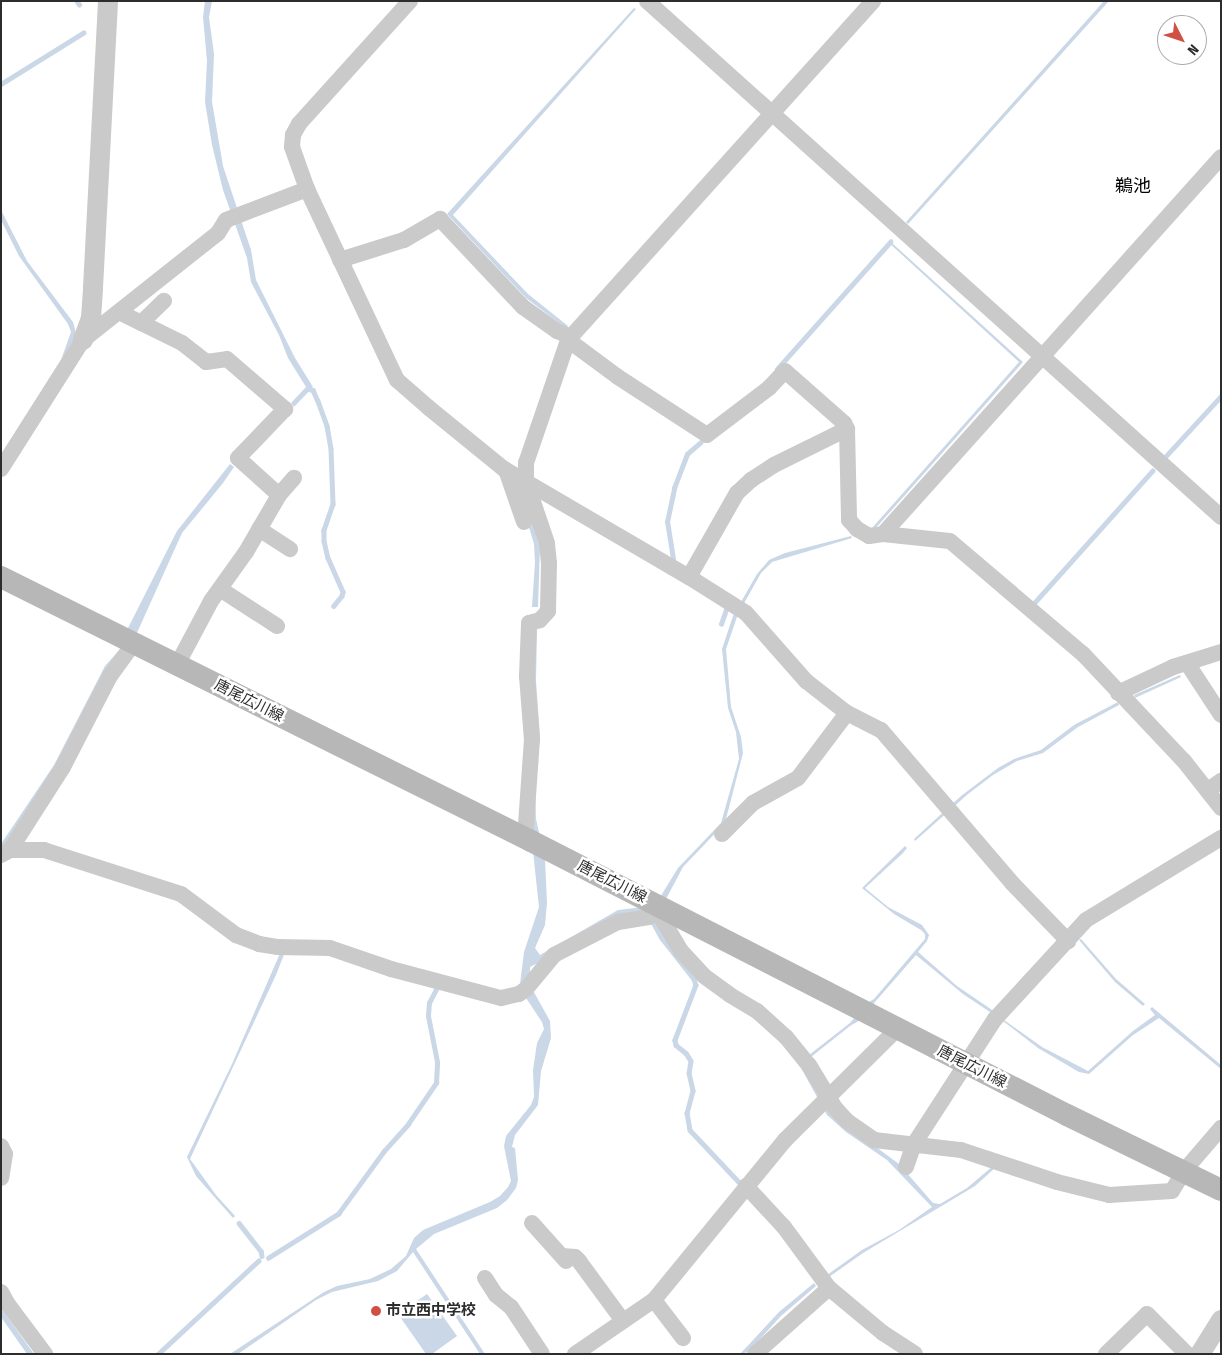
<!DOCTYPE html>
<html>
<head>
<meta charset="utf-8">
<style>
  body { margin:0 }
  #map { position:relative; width:1222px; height:1355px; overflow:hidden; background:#fff; font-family:"Fira Sans Condensed","Noto Sans JP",sans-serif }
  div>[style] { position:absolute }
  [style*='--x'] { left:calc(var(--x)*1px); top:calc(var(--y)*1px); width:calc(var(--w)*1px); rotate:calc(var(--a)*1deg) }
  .water>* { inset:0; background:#cad7e7 }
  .stream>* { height:4.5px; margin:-2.25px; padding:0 2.25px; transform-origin:2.25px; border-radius:2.25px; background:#cad7e7 }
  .minor>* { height:16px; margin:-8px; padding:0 8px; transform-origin:8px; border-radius:8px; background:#cacaca }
  .tertiary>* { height:20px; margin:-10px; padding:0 10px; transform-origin:10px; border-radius:10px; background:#cacaca }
  .secondary>* { height:22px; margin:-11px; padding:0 11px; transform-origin:11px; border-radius:11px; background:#b7b7b7 }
  .dots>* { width:14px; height:14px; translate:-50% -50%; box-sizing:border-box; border:2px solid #fff; border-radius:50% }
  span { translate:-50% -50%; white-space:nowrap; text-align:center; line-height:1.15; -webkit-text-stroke:5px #fff; paint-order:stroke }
  .street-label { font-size:15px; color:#2d2d2d }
  .poi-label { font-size:15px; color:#2d2d2d; font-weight:700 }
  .left { translate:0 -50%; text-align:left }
  .quarter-label { font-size:18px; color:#000 }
  .frame { position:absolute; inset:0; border:2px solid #2d2d2d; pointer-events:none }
  .north { position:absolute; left:1157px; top:15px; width:50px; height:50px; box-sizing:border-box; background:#fff; border:1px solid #ababab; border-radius:50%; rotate:131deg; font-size:14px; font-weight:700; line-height:20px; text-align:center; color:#2d2d2d }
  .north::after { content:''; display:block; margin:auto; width:18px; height:22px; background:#d05043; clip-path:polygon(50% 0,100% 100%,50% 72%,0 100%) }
</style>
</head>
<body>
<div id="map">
  <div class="water">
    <i style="clip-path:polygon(205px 1px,212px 1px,209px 17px,214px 54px,212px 102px,223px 166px,251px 250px,256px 280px,295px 358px,313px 387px,294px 407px,291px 403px,306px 387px,288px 358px,279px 335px,251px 282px,247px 258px,223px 190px,212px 145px,205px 102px,207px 61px,203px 17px)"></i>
    <i style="clip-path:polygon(1104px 1px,1109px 1px,908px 224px,906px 222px)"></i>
    <i style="clip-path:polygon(634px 8px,636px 9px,453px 215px,528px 294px,568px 326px,566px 328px,526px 298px,447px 214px)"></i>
    <i style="clip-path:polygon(1px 210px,27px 261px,73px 322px,76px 333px,73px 341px,61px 360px,71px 332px,68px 324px,19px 256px,1px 220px)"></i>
    <i style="clip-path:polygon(891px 239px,893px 240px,892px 243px,1023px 362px,874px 530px,872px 528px,1019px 362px,888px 242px)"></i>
    <i style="clip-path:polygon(230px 464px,234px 467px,223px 483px,182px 533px,136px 635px,58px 766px,1px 850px,1px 844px,54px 765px,105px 666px,121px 648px,127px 630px,177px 531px)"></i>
    <i style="clip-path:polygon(534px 523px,540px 548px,538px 607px,532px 607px,535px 562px,534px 544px,528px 524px)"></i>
    <i style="clip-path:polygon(851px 536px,852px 538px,772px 562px,761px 573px,738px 614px,726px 649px,731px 707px,741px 737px,743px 753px,725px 823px,683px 867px,666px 899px,530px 967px,530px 985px,550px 1021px,551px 1038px,541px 1071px,538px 1105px,515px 1135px,512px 1147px,515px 1148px,518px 1180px,516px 1188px,507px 1200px,497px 1208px,434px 1234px,416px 1249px,485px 1354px,480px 1354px,413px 1252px,397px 1271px,378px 1281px,332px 1292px,316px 1300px,238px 1354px,230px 1354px,324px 1292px,337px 1286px,370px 1279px,391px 1269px,406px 1256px,414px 1238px,423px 1230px,490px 1202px,500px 1196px,508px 1187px,511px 1181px,504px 1146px,506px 1136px,531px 1105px,534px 1097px,533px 1070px,537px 1043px,544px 1029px,542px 1022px,520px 989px,520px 984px,524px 952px,539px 907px,531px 833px,533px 630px,537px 630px,536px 681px,540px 736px,535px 787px,536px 819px,545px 859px,547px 903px,545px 925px,535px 948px,540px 955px,618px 910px,644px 907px,659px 899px,678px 868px,721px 823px,739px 759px,736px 732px,728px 708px,722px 649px,733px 616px,757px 574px,769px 560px,785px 553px)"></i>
    <i style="clip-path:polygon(1180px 675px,1181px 677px,1135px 698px,1134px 695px)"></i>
    <i style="clip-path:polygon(1118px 702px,1119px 705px,1078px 727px,1043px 753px,1017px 761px,993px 775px,968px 794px,915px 841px,914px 839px,961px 796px,998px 768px,1014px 759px,1041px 750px,1074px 725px)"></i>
    <i style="clip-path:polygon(905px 846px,907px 848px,903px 853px,865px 888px,888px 907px,922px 925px,929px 935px,927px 941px,918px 952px,957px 986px,995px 1012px,993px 1014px,963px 994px,916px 955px,875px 1002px,867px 1016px,850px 1026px,811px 1057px,809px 1055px,850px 1023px,867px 1003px,874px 999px,925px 939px,925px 934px,921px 930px,894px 914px,862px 888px)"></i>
    <i style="clip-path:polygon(1081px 939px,1116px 979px,1145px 1004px,1143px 1006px,1115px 982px,1079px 940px)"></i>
    <i style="clip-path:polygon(281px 951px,285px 952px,276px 975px,190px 1159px,216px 1195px,235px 1216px,233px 1218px,196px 1176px,187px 1157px,232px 1064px)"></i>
    <i style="clip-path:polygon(1152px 1007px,1221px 1065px,1221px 1069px,1159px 1018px,1133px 1035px,1089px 1074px,1079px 1072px,1038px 1048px,1003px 1021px,1004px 1020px,1042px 1047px,1088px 1071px,1133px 1031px,1155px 1015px,1150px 1009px)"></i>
    <i style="clip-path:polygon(801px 1068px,876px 1147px,899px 1164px,933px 1203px,940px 1204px,967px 1188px,993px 1166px,995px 1168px,975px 1186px,863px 1253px,829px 1277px,827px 1275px,862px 1250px,899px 1230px,932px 1207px,887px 1160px,846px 1132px,827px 1115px)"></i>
    <i style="clip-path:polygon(814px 1283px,816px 1286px,781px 1316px,748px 1352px,740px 1354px,779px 1312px)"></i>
    <i style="clip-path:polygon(427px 1294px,457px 1336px,432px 1354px,426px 1354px,398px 1314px)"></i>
    <i style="clip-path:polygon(1px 1308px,34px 1354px,27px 1354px,1px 1317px)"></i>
  </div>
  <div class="stream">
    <i style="--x:77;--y:1;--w:4;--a:56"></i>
    <i style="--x:1;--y:84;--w:97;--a:-31.9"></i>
    <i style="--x:777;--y:369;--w:170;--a:-48.3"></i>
    <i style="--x:309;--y:389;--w:4;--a:14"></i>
    <i style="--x:313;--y:390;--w:12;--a:66"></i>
    <i style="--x:318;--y:401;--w:27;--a:70"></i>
    <i style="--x:327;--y:426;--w:23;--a:80"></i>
    <i style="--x:331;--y:449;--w:55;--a:87.9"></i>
    <i style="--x:333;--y:504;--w:28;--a:109"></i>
    <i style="--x:324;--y:530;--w:11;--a:90"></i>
    <i style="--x:324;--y:541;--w:17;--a:77"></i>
    <i style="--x:328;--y:558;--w:37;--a:66"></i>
    <i style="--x:343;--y:592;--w:4;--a:104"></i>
    <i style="--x:342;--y:596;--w:13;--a:129"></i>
    <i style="--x:1165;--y:457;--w:83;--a:-47.4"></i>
    <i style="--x:673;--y:559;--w:37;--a:-99"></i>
    <i style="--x:667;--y:522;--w:35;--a:-78"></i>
    <i style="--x:674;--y:488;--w:36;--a:-69"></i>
    <i style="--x:687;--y:454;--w:18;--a:-41"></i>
    <i style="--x:1035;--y:602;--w:176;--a:-48.2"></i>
    <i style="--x:721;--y:624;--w:18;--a:-71"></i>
    <i style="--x:653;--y:922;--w:18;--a:61"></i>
    <i style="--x:662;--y:938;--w:52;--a:52"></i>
    <i style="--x:694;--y:979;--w:6;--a:72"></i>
    <i style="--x:696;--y:985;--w:59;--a:110.9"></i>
    <i style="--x:675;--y:1040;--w:5;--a:79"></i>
    <i style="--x:676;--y:1045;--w:13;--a:39"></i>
    <i style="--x:686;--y:1053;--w:9;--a:58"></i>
    <i style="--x:691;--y:1061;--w:12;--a:99"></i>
    <i style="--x:689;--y:1073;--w:18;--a:77"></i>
    <i style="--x:693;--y:1091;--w:23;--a:105"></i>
    <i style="--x:687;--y:1113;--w:17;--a:80"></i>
    <i style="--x:690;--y:1130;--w:73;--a:46.7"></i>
    <i style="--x:239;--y:1223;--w:36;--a:52"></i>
    <i style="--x:261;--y:1251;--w:5;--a:79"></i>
    <i style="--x:268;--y:1258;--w:83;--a:-32.2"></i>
    <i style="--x:338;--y:1214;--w:78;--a:-53.9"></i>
    <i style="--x:384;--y:1151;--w:36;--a:-48"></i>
    <i style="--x:408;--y:1124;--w:50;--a:-55.7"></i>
    <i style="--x:436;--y:1083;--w:21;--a:-87"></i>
    <i style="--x:437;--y:1062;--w:47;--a:-101.1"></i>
    <i style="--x:428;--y:1016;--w:13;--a:-86"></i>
    <i style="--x:429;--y:1003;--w:18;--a:-63"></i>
    <i style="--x:158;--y:1354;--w:137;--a:-42.9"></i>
  </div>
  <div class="minor">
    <i style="--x:410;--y:1;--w:166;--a:132.1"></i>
    <i style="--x:299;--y:124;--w:13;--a:119"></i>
    <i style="--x:293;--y:135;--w:12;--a:95"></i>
    <i style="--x:292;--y:147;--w:45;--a:70.3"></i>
    <i style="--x:307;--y:189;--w:211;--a:64.8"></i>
    <i style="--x:397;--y:380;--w:43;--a:41.2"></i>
    <i style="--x:429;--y:408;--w:97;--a:39.1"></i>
    <i style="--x:504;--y:469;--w:214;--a:30.3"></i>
    <i style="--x:689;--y:577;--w:67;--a:32.3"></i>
    <i style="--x:746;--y:613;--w:91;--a:48.6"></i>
    <i style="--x:806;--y:681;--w:52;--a:38"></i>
    <i style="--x:847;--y:713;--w:38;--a:27"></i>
    <i style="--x:881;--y:730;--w:201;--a:49.4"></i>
    <i style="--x:1012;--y:883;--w:81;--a:46"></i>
    <i style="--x:647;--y:1;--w:772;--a:41.95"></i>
    <i style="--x:340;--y:260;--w:67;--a:-17.4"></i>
    <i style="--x:404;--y:240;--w:42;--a:-30.3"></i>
    <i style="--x:440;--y:219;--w:121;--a:46.7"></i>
    <i style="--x:523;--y:307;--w:42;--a:35.2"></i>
    <i style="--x:557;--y:331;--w:15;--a:23"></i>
    <i style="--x:119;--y:312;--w:70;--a:26.2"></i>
    <i style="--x:182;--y:343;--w:31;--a:38"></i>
    <i style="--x:206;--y:362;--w:21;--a:-8"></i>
    <i style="--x:227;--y:359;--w:77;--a:40.8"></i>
    <i style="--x:285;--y:409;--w:68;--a:133.8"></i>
    <i style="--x:238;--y:458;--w:55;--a:42.1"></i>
    <i style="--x:141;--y:323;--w:32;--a:-44"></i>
    <i style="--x:568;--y:340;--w:62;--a:36.5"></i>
    <i style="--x:618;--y:377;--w:106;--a:33.1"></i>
    <i style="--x:707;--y:435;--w:78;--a:-37.2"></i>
    <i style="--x:769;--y:388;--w:23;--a:-47"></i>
    <i style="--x:785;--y:371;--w:79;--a:41.4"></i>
    <i style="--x:844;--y:423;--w:7;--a:63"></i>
    <i style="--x:1;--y:469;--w:153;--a:-57.6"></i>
    <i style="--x:83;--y:340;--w:172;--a:-38.4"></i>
    <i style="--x:218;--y:233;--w:15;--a:-58"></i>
    <i style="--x:226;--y:220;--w:87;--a:-20.9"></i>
    <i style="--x:506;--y:470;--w:55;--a:70.9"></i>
    <i style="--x:259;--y:529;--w:37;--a:33"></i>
    <i style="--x:883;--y:534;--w:506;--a:-48.12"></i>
    <i style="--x:689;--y:577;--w:97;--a:-60.3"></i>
    <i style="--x:737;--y:493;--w:19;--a:-43"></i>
    <i style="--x:751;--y:480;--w:27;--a:-33"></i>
    <i style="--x:774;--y:465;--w:81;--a:-26.3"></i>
    <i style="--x:847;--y:429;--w:91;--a:88.7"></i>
    <i style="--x:849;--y:520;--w:12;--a:48"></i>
    <i style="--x:857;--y:529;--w:14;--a:30"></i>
    <i style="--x:869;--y:536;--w:14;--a:-8"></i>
    <i style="--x:883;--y:534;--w:67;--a:6"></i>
    <i style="--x:950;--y:541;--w:175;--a:40.4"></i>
    <i style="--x:1083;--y:654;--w:147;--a:46.7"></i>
    <i style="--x:1184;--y:761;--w:60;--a:51.8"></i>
    <i style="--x:220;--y:589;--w:68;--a:33"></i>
    <i style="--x:1187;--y:663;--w:62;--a:56.8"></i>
    <i style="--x:177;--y:665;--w:72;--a:-62"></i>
    <i style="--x:211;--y:601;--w:60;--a:-54.5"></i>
    <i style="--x:246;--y:552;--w:66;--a:-59.9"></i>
    <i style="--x:279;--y:495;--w:23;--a:-49"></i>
    <i style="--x:1118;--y:693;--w:61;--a:-25.3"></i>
    <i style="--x:1173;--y:667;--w:50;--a:-17.4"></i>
    <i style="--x:1208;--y:790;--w:16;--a:-35"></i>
    <i style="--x:722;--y:834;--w:44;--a:-45"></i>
    <i style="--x:753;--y:803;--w:51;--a:-29.1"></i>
    <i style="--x:798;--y:778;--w:81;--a:-53"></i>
    <i style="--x:525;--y:839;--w:99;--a:-86"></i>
    <i style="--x:532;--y:740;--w:64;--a:-94.5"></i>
    <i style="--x:527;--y:676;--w:53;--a:-87.8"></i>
    <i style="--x:529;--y:623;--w:11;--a:-15"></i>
    <i style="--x:540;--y:620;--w:12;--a:-48"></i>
    <i style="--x:548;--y:611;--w:48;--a:-88.8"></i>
    <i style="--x:549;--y:563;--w:20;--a:-96"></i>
    <i style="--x:547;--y:543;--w:65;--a:-108.7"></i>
    <i style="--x:526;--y:481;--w:18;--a:-90"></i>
    <i style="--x:526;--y:463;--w:130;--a:-71.1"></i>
    <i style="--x:568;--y:340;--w:456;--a:-48"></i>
    <i style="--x:10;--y:850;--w:98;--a:-57.4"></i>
    <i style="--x:63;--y:767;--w:102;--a:-62.7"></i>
    <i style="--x:110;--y:676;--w:41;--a:-54"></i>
    <i style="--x:1;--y:855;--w:10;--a:-29"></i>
    <i style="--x:10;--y:850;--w:34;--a:0"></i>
    <i style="--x:44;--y:850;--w:144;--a:17.8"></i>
    <i style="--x:181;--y:894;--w:69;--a:36.7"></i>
    <i style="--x:236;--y:935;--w:25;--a:21"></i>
    <i style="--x:259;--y:944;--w:18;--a:9"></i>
    <i style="--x:277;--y:947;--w:53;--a:1.1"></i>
    <i style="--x:330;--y:948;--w:65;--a:19"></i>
    <i style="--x:391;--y:969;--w:114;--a:14.8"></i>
    <i style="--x:501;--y:998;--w:18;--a:-13"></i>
    <i style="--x:519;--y:994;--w:9;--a:-36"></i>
    <i style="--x:526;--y:989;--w:44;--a:-50.5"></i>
    <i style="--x:554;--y:955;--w:72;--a:-27.3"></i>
    <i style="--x:618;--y:922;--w:31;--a:-9"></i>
    <i style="--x:649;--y:917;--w:18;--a:-22"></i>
    <i style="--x:658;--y:912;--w:45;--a:59.5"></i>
    <i style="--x:681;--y:951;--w:34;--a:47"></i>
    <i style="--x:704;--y:976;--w:32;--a:36"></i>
    <i style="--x:730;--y:995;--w:31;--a:31"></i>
    <i style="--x:757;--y:1011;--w:39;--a:42"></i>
    <i style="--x:786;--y:1037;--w:36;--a:51"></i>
    <i style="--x:809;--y:1065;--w:50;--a:58.8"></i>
    <i style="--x:835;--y:1108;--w:18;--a:47"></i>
    <i style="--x:847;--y:1121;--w:33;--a:35"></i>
    <i style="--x:874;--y:1140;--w:88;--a:6.6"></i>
    <i style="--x:961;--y:1150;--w:101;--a:18.4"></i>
    <i style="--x:1057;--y:1182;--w:54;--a:14"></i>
    <i style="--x:1109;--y:1195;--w:63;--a:-3.6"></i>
    <i style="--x:1172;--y:1191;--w:23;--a:-59"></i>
    <i style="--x:1184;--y:1171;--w:57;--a:-49.3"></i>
    <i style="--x:1;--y:1146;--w:9;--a:63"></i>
    <i style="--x:5;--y:1154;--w:24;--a:99"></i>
    <i style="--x:906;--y:1167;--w:24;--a:-71"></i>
    <i style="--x:914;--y:1144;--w:149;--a:-57.1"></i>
    <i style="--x:995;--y:1019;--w:134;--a:-47.4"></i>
    <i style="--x:1086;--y:920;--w:158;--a:-31.3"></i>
    <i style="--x:746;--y:1186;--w:56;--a:47.2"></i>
    <i style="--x:784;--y:1227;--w:76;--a:53.6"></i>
    <i style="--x:829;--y:1288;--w:99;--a:138.3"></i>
    <i style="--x:532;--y:1223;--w:51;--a:48.2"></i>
    <i style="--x:562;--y:1256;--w:13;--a:4"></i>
    <i style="--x:575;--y:1257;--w:6;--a:45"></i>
    <i style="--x:579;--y:1261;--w:74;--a:53.7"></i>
    <i style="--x:485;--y:1278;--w:20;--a:57"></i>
    <i style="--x:496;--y:1295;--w:19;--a:39"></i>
    <i style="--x:511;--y:1307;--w:56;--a:56.6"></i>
    <i style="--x:829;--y:1288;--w:70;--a:39.8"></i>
    <i style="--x:883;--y:1333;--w:38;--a:33"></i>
    <i style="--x:1;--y:1292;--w:13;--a:61"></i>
    <i style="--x:7;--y:1303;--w:64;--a:53.3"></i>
    <i style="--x:654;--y:1300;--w:48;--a:52.7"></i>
    <i style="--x:575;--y:1354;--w:96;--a:-34.4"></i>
    <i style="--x:654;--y:1300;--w:207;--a:-50.7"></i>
    <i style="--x:785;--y:1140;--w:158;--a:-44.7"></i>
    <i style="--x:1106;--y:1354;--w:57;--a:-44.3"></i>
    <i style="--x:1147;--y:1314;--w:57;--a:45"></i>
  </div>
  <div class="tertiary">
    <i style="--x:83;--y:340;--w:23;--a:-70"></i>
    <i style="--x:91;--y:318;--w:30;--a:-86"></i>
    <i style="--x:93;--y:288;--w:287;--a:-87"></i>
    <i style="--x:1200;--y:1354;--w:40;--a:-58"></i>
  </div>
  <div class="secondary">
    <i style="--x:1;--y:577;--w:592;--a:26.48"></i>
    <i style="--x:531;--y:841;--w:602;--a:27.08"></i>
    <i style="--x:1067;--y:1115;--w:171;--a:26"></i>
  </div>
  <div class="dots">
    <i style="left:376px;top:1311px;background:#d05043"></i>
  </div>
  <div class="street-label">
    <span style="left:249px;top:701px;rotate:27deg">唐尾広川線</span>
    <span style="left:612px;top:882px;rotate:27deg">唐尾広川線</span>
    <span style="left:972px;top:1067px;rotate:27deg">唐尾広川線</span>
  </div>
  <div class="poi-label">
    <span class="left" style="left:386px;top:1311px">市立西中学校</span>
  </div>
  <div class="quarter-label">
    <span style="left:1133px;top:186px">鵜池</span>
  </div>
  <div class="frame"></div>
  <div class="north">N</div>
</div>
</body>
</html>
